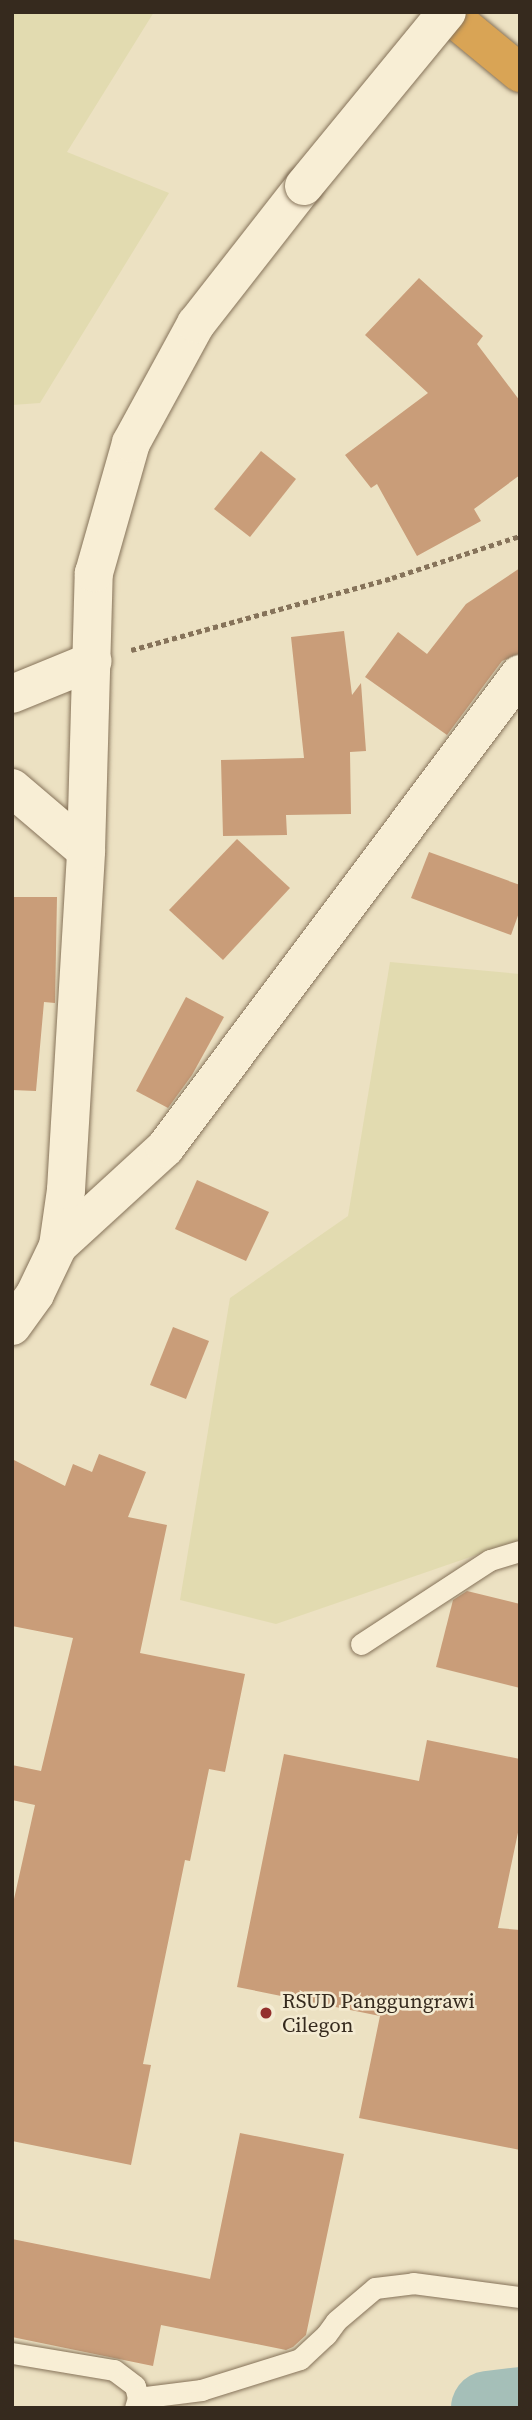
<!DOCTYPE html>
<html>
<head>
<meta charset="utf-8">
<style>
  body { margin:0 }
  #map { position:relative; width:532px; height:2420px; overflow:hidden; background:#ece1c2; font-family:"Source Serif 4",serif }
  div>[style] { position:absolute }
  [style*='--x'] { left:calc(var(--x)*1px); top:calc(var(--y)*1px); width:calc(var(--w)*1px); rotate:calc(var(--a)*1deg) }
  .farmland>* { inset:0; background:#e2dbb0 }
  .river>* { height:74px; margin:-37px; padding:0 37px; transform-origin:37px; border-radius:37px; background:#a5bfb8 }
  .building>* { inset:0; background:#c99d79 }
  .path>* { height:4.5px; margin-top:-2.25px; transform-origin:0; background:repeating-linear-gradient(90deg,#86735a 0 5px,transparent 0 8.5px) }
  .roads { filter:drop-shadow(0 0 2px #86735a) drop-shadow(0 0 2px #86735a) }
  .lane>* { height:21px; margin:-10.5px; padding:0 10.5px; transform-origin:10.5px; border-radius:10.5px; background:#f8eed5 }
  .street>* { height:38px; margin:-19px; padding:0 19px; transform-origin:19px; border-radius:19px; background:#f8eed5 }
  .highway>* { height:38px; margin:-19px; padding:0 19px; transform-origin:19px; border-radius:19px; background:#d9a455 }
  .bridges { filter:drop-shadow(0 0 2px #86735a) drop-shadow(0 0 2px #86735a) }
  .street-bridge>* { height:38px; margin:-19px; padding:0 19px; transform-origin:19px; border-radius:19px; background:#f8eed5 }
  .dots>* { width:19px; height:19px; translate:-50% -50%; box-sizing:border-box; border:4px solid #f4ebd2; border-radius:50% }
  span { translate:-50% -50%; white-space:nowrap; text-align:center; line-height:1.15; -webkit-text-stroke:5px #f4ebd2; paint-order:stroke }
  .poi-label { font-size:21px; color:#362a1e }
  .left { translate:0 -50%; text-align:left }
  .frame { position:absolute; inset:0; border:14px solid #362a1e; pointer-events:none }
</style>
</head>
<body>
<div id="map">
  <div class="farmland">
    <i style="clip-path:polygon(12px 12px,154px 12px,67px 152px,169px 193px,40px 403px,12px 405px)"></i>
    <i style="clip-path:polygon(390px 962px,520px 974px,520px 1542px,508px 1544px,276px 1624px,180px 1600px,230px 1298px,348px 1216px)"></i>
  </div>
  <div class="river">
    <i style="--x:488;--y:2408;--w:32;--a:-7"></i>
  </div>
  <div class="building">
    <i style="clip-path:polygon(419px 278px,483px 336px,477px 344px,520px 401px,520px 475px,474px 509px,481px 521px,417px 556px,377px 484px,371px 488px,345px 455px,428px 393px,365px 335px)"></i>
    <i style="clip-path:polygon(261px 451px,296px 479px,250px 537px,214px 509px)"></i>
    <i style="clip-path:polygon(520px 568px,520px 653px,502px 661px,447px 735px,365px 677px,398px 632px,427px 654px,466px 604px)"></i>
    <i style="clip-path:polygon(344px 631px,352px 695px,361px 683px,366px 751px,350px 752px,351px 814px,286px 815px,287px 835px,223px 836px,221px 760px,304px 758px,291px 637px)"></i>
    <i style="clip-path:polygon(237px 839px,290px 888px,223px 960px,169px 910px)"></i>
    <i style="clip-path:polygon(429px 852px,520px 885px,520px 910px,511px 935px,411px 898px)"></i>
    <i style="clip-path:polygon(12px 897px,57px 897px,55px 1003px,44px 1002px,36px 1091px,12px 1090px)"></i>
    <i style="clip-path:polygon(186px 997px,224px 1017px,192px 1075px,168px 1108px,136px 1091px)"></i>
    <i style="clip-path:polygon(197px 1180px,269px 1212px,246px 1261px,175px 1229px)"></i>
    <i style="clip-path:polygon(173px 1327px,209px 1341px,186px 1399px,150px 1385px)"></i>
    <i style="clip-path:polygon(99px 1454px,146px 1472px,128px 1517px,167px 1525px,140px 1653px,245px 1674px,225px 1772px,209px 1769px,190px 1861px,185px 1860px,143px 2064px,151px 2065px,131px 2165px,12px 2141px,12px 1908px,35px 1805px,12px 1800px,12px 1765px,41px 1771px,73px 1638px,12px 1626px,12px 1459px,65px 1486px,73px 1464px,92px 1472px)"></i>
    <i style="clip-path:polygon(467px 1591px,520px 1604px,520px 1688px,436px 1667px,453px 1600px)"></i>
    <i style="clip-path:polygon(427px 1740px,520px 1759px,520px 1823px,498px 1928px,520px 1930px,520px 2150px,359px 2118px,380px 2016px,237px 1987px,284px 1754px,419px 1781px)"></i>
    <i style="clip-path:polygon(240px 2133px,344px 2154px,306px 2335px,293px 2347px,286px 2350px,161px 2325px,153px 2366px,12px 2337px,12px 2239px,210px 2279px)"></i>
  </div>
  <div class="path">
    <i style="--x:131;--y:650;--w:271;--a:-15.4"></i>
    <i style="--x:392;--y:578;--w:135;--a:-18.2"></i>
  </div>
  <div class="roads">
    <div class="lane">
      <i style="--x:361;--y:1644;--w:154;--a:-33.1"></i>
      <i style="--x:490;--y:1560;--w:31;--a:-17"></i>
      <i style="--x:12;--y:2353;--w:103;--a:9.5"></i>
      <i style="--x:114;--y:2370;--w:26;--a:37"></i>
      <i style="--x:135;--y:2386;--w:12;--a:76"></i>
      <i style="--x:138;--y:2398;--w:10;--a:107"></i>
      <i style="--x:138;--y:2398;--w:64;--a:-7.2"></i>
      <i style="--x:201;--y:2390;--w:104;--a:-17.4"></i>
      <i style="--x:300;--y:2359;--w:35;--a:-43"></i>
      <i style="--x:326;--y:2335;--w:17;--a:-54"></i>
      <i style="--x:336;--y:2321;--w:51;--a:-40.2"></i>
      <i style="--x:375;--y:2288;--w:38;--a:-7"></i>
      <i style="--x:413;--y:2283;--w:108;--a:7.5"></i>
    </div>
    <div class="street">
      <i style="--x:12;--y:694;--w:87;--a:-22.2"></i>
      <i style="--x:12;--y:788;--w:97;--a:40.4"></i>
      <i style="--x:58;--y:1246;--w:145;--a:-42.5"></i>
      <i style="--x:165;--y:1148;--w:592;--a:-53.17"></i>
      <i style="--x:12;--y:1326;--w:39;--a:-54"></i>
      <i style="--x:35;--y:1294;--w:53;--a:-64.4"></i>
      <i style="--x:58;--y:1246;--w:57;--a:-81.9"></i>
      <i style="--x:66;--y:1190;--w:340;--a:-86.6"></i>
      <i style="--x:86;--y:851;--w:278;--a:-88.4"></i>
      <i style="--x:94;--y:573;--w:135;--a:-74.1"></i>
      <i style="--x:131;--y:443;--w:136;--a:-61.4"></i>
      <i style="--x:196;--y:324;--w:175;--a:-52"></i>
    </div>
    <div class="highway">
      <i style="--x:446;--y:12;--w:96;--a:39.5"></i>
    </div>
  </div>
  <div class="bridges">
    <div class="street-bridge">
      <i style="--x:304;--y:186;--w:225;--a:-50.6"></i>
    </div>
  </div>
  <div class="dots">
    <i style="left:266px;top:2013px;background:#932f2c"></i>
  </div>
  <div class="poi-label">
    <span class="left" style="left:282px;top:2013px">RSUD Panggungrawi<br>Cilegon</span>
  </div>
  <div class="frame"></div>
</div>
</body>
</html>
